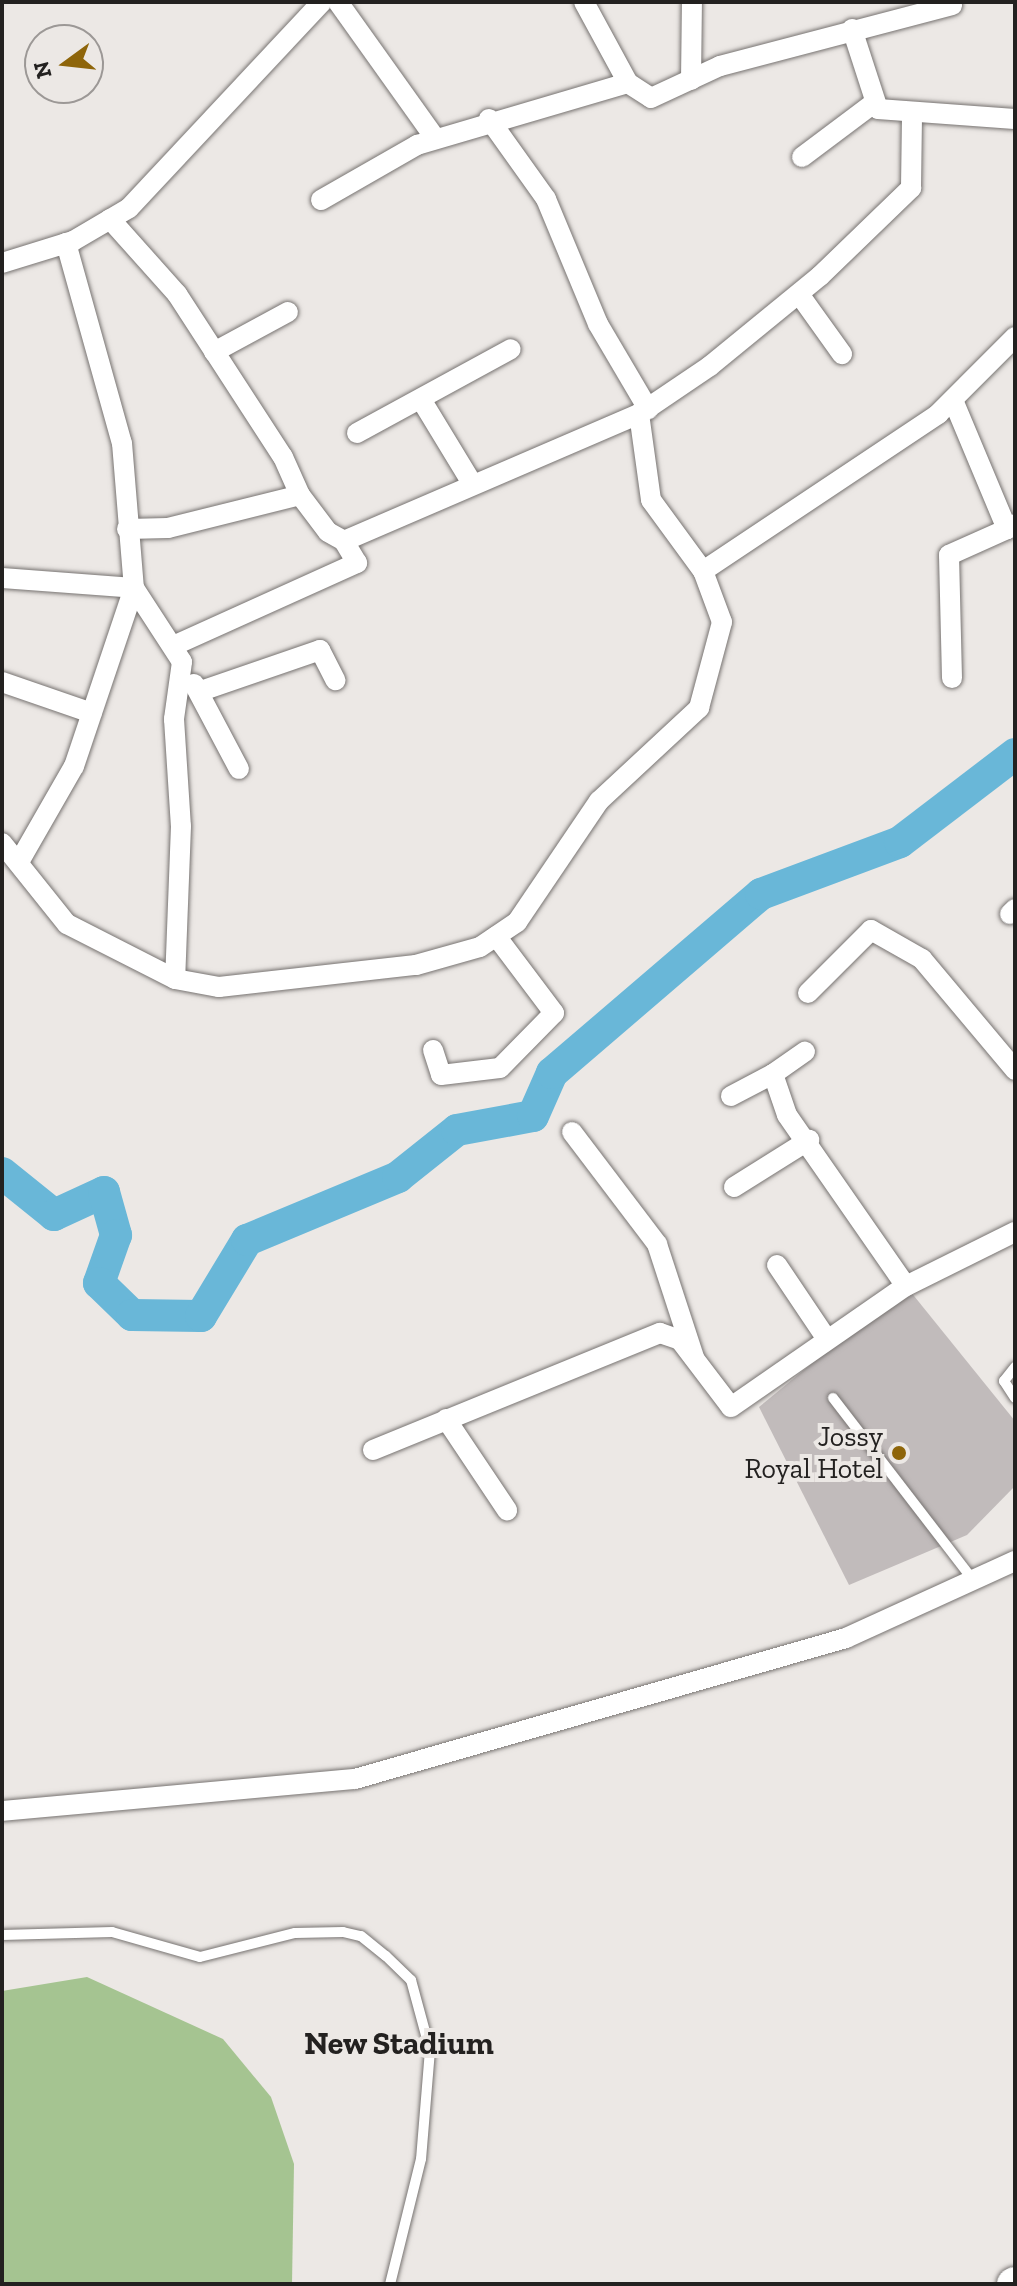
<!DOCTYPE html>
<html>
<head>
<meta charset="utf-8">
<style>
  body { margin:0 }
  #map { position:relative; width:1017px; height:2286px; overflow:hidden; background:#ece8e5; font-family:"Zilla Slab",serif }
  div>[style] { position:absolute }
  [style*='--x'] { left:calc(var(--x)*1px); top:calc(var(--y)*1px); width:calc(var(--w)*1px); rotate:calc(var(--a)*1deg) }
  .green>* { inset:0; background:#a5c491 }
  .river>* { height:32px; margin:-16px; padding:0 16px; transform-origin:16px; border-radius:16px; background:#69b7d8 }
  .building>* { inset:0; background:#c1bbbb }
  .roads { filter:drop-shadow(0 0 2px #777371) drop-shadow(0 0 2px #777371) }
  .service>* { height:10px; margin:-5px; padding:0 5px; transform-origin:5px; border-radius:5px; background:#fff }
  .minor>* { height:20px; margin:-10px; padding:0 10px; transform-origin:10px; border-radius:10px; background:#fff }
  .trunk>* { height:32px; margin:-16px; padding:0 16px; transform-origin:16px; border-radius:16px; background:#fff }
  .dots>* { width:22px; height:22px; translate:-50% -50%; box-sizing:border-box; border:4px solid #ece8e5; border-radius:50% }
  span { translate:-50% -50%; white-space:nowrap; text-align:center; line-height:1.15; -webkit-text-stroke:8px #ece8e5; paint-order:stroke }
  .poi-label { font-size:28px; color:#232120 }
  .right { translate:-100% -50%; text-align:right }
  .quarter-label { font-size:32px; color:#232120; font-weight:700 }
  .frame { position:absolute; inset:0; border:4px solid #232120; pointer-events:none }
  .north { position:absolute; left:24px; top:24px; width:80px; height:80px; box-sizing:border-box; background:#ece8e5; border:2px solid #9c9896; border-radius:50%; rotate:255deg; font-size:22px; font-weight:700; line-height:32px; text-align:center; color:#232120 }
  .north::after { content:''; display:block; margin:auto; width:28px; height:36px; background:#8e650a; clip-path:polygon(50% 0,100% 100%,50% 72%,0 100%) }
</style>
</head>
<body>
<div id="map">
  <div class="green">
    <i style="clip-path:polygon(87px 1977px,223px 2039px,271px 2097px,294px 2164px,292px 2284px,2px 2284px,2px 1991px)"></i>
  </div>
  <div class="river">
    <i style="--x:2;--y:1173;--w:67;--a:38.9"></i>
    <i style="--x:54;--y:1215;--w:55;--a:-24.7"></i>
    <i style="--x:104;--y:1192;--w:45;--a:74.4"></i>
    <i style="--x:116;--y:1235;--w:51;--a:109.5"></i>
    <i style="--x:99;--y:1283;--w:46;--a:44.1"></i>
    <i style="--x:132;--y:1315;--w:69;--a:0.8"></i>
    <i style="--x:201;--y:1316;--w:89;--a:-58.8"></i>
    <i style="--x:247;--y:1240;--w:164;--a:-22.6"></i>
    <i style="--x:398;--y:1177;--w:75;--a:-38.5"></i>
    <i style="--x:457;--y:1130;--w:77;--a:-10.4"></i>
    <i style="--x:533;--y:1116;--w:47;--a:-66.2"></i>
    <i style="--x:552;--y:1073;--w:275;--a:-40.6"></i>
    <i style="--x:761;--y:894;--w:148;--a:-20.5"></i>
    <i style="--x:900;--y:842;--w:145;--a:-37.4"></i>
  </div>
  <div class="building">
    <i style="clip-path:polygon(906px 1286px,1015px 1421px,1015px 1486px,967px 1535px,849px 1585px,759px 1407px)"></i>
  </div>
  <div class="roads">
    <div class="service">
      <i style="--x:1015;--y:1367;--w:18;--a:128"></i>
      <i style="--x:1004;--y:1381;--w:20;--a:57"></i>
      <i style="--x:833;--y:1398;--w:230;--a:52.4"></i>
      <i style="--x:2;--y:1935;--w:110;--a:-1.6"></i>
      <i style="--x:112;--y:1932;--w:91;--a:15.9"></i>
      <i style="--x:200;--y:1957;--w:98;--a:-14.2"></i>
      <i style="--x:295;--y:1933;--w:48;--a:-1.2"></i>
      <i style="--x:343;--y:1932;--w:18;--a:13"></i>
      <i style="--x:361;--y:1936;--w:32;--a:39"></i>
      <i style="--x:386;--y:1956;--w:35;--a:44"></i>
      <i style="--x:411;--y:1980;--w:73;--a:74.8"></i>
      <i style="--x:430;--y:2050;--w:109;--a:94.7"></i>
      <i style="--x:421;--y:2159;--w:129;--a:103.9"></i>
    </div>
    <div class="minor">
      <i style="--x:338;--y:2;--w:167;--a:54.5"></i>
      <i style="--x:584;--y:2;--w:92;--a:61.5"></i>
      <i style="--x:628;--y:83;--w:27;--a:33"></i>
      <i style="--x:651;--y:98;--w:76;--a:-24.9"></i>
      <i style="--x:720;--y:66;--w:240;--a:-14.7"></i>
      <i style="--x:852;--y:29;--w:84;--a:72"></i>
      <i style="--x:878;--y:109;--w:137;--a:4.2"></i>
      <i style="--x:691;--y:80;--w:78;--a:-89.3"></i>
      <i style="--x:489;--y:119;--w:98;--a:54.5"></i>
      <i style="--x:546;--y:199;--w:135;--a:67.4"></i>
      <i style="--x:598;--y:324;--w:99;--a:59.5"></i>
      <i style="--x:802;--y:157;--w:90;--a:-36.9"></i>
      <i style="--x:321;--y:200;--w:111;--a:-29.8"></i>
      <i style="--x:417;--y:145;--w:220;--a:-16.4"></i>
      <i style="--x:110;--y:219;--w:101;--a:48.2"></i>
      <i style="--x:177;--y:294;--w:194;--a:57"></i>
      <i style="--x:283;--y:457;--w:42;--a:65.9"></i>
      <i style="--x:300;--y:495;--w:46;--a:52.9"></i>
      <i style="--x:328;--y:532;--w:18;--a:29"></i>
      <i style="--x:344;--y:541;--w:321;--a:-23.3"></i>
      <i style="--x:639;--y:414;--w:86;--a:-34.1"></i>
      <i style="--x:710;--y:366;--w:142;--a:-39.3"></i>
      <i style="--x:820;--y:276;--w:127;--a:-44"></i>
      <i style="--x:911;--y:188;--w:72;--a:-89.2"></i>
      <i style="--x:66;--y:243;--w:208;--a:74.4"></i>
      <i style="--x:122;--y:443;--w:145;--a:85.3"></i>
      <i style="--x:134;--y:588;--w:88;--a:57"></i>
      <i style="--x:182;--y:662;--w:58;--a:98"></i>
      <i style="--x:174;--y:719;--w:107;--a:86.3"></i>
      <i style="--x:181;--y:826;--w:153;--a:92.2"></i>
      <i style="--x:2;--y:263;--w:74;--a:-17.2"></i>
      <i style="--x:73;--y:241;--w:65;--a:-30.5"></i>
      <i style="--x:129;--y:208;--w:282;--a:-46.9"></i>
      <i style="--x:799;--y:294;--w:74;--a:54.4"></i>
      <i style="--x:214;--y:352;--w:84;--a:-28.4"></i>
      <i style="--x:953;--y:400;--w:140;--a:67.3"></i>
      <i style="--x:1007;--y:529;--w:9;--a:-32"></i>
      <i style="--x:422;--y:401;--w:98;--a:58.7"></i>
      <i style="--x:357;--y:433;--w:175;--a:-28.6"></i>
      <i style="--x:127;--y:529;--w:41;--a:-1.4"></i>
      <i style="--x:168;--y:528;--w:136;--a:-14"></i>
      <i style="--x:703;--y:571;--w:283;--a:-33.7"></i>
      <i style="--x:938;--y:414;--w:109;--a:-45"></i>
      <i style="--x:2;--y:578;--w:132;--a:4.3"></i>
      <i style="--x:134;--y:588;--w:188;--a:108.6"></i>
      <i style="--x:74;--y:766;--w:111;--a:119.8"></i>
      <i style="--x:173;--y:646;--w:202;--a:-24.3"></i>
      <i style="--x:357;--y:563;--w:26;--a:-121"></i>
      <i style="--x:952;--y:678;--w:123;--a:-91.4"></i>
      <i style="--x:949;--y:555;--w:64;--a:-24.1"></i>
      <i style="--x:2;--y:682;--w:95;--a:19"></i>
      <i style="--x:194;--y:684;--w:96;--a:62.1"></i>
      <i style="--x:201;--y:691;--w:126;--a:-19"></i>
      <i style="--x:320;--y:650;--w:34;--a:63"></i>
      <i style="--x:2;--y:843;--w:104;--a:51.3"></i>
      <i style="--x:67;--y:924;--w:121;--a:27"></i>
      <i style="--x:175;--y:979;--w:45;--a:10.3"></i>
      <i style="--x:219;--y:987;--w:198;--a:-6.4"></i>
      <i style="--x:416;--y:965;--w:66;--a:-15.7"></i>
      <i style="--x:480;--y:947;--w:45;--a:-34"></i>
      <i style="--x:517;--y:922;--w:146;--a:-55.9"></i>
      <i style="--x:599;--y:801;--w:137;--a:-42.9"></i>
      <i style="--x:699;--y:708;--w:89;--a:-75"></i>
      <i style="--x:722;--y:622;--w:54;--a:-110.4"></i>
      <i style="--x:703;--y:571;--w:88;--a:-126.2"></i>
      <i style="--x:651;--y:500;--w:87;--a:-97.9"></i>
      <i style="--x:1010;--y:914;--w:7;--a:-45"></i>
      <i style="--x:808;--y:993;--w:89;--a:-45"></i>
      <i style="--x:871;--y:930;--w:59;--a:29.6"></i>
      <i style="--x:922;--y:959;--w:145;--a:50"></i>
      <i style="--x:433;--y:1050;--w:26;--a:72"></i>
      <i style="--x:441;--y:1075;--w:59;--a:-6.8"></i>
      <i style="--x:500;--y:1068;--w:77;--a:-45.5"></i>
      <i style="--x:554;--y:1013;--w:96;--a:-127"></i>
      <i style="--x:773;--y:1074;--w:39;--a:-35"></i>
      <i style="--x:731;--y:1096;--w:47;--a:-27.6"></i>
      <i style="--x:773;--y:1074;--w:43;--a:71.1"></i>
      <i style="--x:787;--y:1115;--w:208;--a:55.2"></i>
      <i style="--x:572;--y:1132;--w:141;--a:52.8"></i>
      <i style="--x:657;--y:1244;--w:119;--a:71.9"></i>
      <i style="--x:734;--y:1187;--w:89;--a:-32.1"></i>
      <i style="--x:777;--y:1265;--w:88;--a:56.1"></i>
      <i style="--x:446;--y:1419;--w:110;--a:56.2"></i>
      <i style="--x:373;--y:1450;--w:310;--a:-22.2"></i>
      <i style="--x:660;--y:1333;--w:21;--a:19"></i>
      <i style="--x:680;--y:1340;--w:84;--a:52.7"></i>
      <i style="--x:731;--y:1407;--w:213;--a:-34.7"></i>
      <i style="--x:906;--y:1286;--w:122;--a:-26.4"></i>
      <i style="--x:2;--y:1811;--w:354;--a:-5.2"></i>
      <i style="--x:355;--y:1779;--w:511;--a:-16.02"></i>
      <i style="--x:846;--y:1638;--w:186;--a:-24.5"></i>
    </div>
    <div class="trunk">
      <i style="--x:1013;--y:2284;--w:2;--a:-27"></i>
    </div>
  </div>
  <div class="dots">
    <i style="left:899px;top:1453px;background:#8e650a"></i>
  </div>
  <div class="poi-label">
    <span class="right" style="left:883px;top:1453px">Jossy<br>Royal Hotel</span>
  </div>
  <div class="quarter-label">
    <span style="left:399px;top:2043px">New Stadium</span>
  </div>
  <div class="frame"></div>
  <div class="north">N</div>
</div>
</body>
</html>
